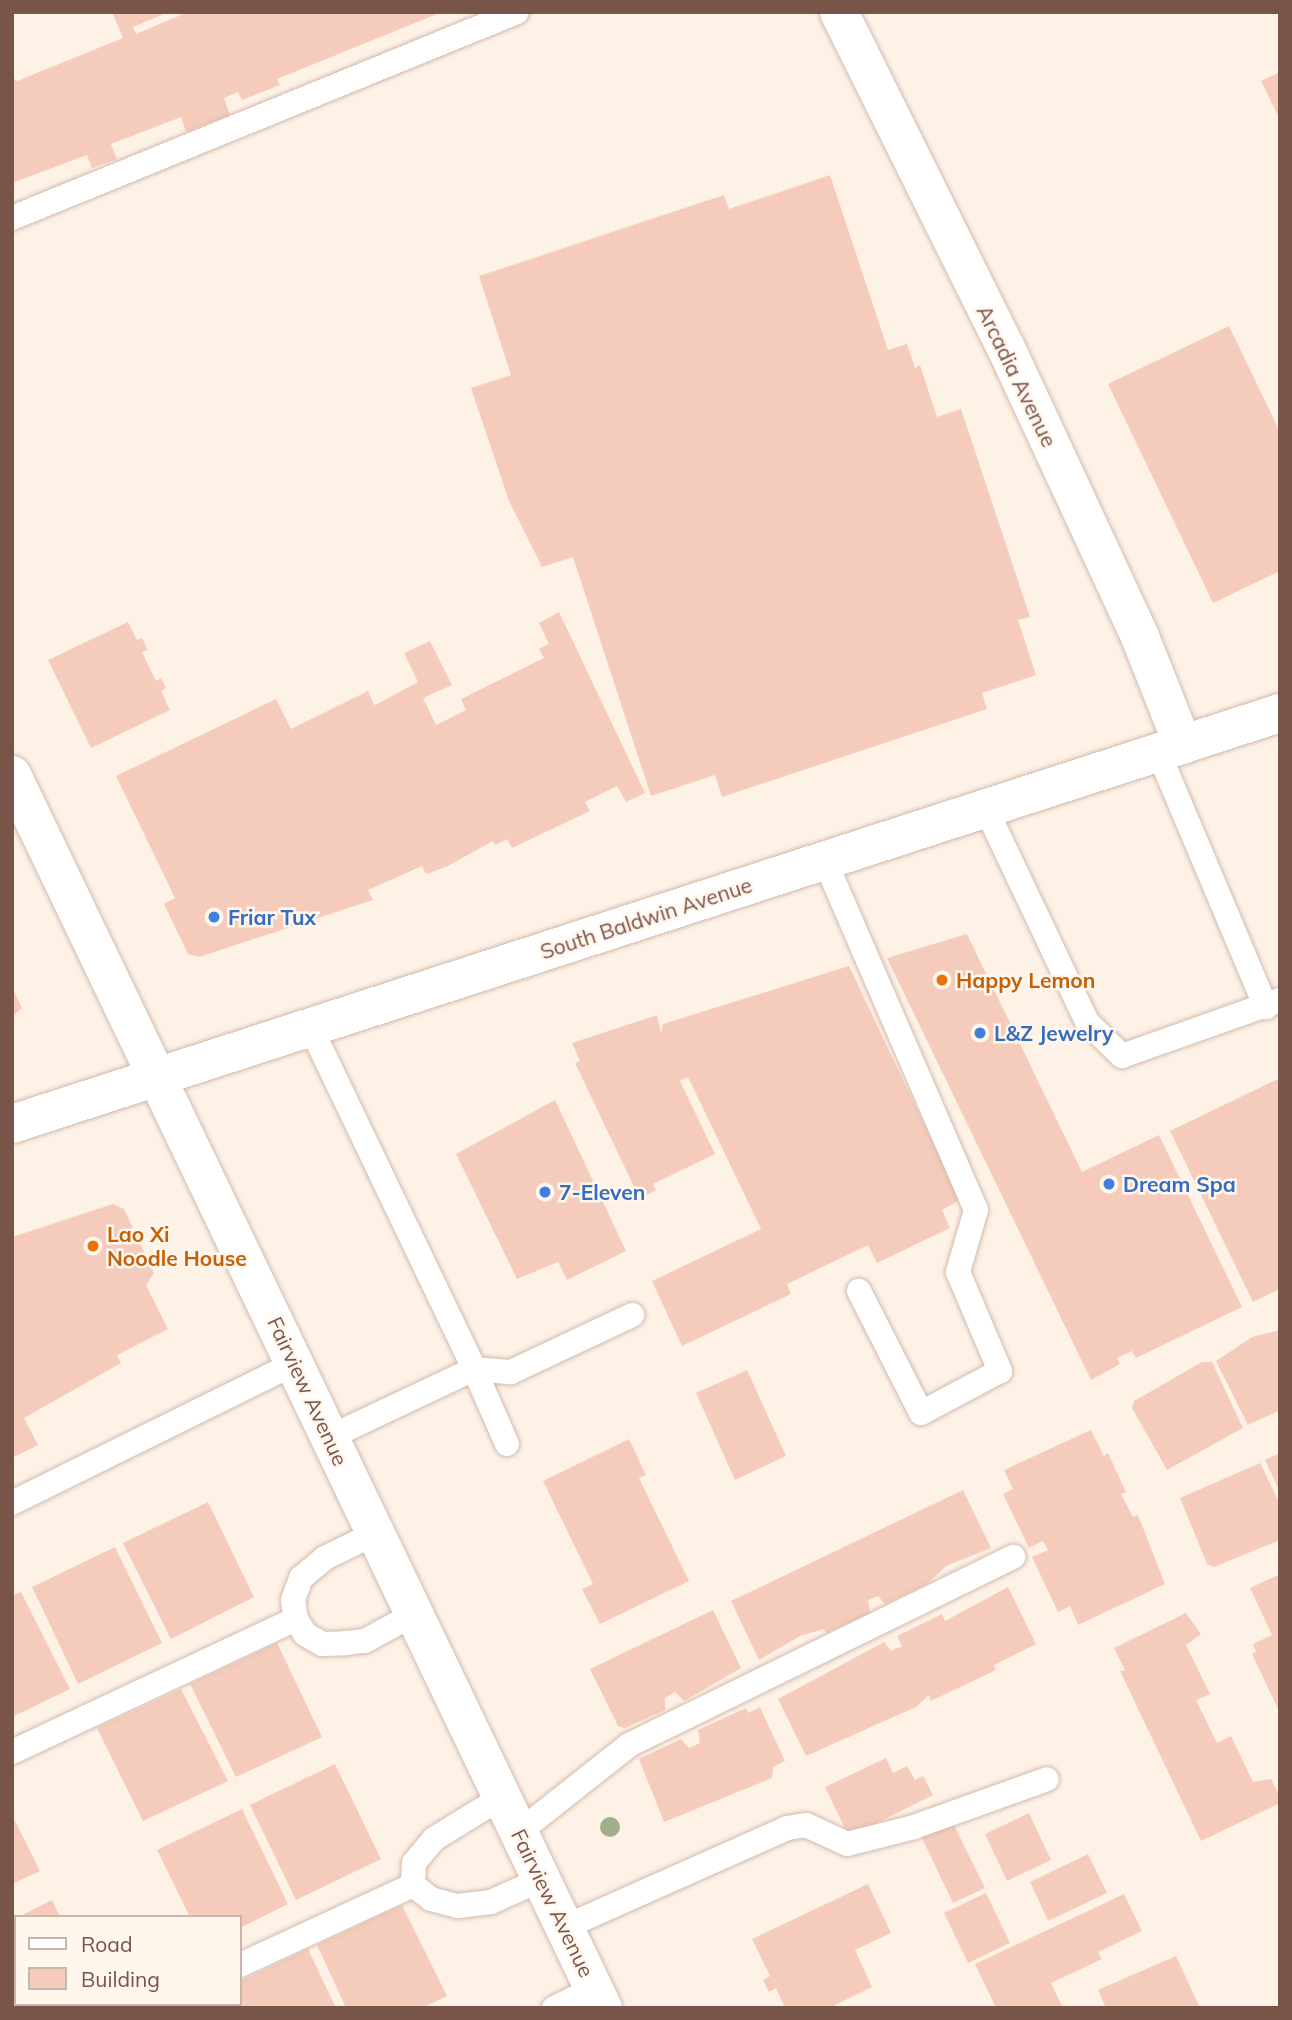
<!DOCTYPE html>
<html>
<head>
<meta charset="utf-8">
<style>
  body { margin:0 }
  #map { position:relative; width:1292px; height:2020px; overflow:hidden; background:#fef2e6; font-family:Mulish,sans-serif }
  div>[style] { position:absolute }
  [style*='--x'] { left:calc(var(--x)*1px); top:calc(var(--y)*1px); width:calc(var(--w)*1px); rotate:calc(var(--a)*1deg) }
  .building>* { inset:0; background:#f5ccbc }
  .roads { filter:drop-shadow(0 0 2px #d3baad) drop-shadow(0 0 2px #d3baad) }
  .lane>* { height:24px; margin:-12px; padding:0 12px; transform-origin:12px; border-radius:12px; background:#fff }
  .street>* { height:38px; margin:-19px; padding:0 19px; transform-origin:19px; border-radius:19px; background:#fff }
  .secondary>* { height:38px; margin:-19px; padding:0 19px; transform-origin:19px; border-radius:19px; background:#fff }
  .trees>* { width:20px; height:20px; margin:-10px; border-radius:50%; background:#a1b089 }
  .dots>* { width:19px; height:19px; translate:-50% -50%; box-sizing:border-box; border:4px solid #fff6ed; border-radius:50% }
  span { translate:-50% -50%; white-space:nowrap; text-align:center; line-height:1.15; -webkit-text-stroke:5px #fff6ed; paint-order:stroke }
  .street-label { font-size:21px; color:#795448 }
  .shop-label { font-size:21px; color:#366cbe; font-weight:700 }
  .left { translate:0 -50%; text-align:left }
  .food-label { font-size:21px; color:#c56008; font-weight:700 }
  .frame { position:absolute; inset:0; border:14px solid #795448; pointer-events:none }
  .legend { position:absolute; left:14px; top:1915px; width:228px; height:91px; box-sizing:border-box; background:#fff6ed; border:2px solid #c9b5ab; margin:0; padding:9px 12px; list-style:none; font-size:21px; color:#795448 }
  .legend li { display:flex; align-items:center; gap:14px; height:35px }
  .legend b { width:35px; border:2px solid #c9b5ab }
</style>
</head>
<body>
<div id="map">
  <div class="building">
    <i style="clip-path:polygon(112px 12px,169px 12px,133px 27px,136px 34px,188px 12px,442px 12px,277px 79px,280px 85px,242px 100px,238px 92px,224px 98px,230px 115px,186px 132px,181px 117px,111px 144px,117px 159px,92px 168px,87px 155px,12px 183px,12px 77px,17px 81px,123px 38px)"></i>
    <i style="clip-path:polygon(1280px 72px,1280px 120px,1261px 81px)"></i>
    <i style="clip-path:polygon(830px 175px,888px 350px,907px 344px,915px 368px,920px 365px,937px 417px,961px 409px,1030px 617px,1018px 620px,1036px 675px,982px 693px,987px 709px,722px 797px,715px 775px,651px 796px,573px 557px,542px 567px,509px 501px,471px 388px,511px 375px,479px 276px,724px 195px,729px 209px)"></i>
    <i style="clip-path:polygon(1229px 326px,1280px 432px,1280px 571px,1213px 603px,1108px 384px)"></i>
    <i style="clip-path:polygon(559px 612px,645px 793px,626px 802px,617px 786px,585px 802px,590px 811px,512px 848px,507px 839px,495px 845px,493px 841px,446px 867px,426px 874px,422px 866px,368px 890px,373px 900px,199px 957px,188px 954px,164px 904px,175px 898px,116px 776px,276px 699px,291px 729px,368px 691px,374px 705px,379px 703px,418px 682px,404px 653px,430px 641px,452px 685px,423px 698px,436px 725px,466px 710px,461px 699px,544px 658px,539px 649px,549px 644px,539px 623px)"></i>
    <i style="clip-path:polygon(128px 622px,137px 640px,142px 638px,148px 650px,142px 652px,156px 681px,161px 678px,166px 688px,161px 691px,170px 710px,91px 748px,48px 660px)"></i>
    <i style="clip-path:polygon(967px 934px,1082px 1172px,1159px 1135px,1242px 1307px,1136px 1358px,1132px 1351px,1117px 1358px,1120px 1364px,1091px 1380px,887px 958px)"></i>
    <i style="clip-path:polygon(849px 966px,960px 1200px,942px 1210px,950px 1228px,877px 1263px,868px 1245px,787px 1284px,791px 1294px,682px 1346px,652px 1281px,761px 1229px,688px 1077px,680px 1081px,715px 1154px,653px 1184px,656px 1190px,643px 1197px,637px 1193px,575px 1063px,580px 1061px,572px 1043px,657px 1015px,661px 1034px,663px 1024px)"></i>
    <i style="clip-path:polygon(12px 987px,22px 1008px,12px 1017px)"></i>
    <i style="clip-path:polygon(1280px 1078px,1280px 1289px,1253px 1302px,1170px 1131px)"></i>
    <i style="clip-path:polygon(555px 1100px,626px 1251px,567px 1280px,558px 1262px,517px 1279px,456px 1154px)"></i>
    <i style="clip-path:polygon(113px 1204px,124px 1209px,154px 1273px,146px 1285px,168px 1329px,117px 1355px,121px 1363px,24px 1418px,38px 1445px,12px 1458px,12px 1237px)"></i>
    <i style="clip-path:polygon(1280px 1330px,1280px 1410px,1248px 1425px,1216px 1361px,1252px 1337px)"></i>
    <i style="clip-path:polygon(1202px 1362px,1212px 1362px,1243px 1428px,1167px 1470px,1132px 1408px,1134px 1401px)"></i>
    <i style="clip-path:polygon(747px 1370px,786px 1456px,735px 1480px,696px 1393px)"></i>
    <i style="clip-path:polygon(1091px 1430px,1104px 1456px,1108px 1453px,1126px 1492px,1121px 1494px,1133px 1517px,1138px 1515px,1165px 1584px,1078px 1625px,1070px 1606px,1058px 1612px,1032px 1557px,1048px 1550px,1043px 1541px,1029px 1548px,1003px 1494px,1013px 1489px,1004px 1470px)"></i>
    <i style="clip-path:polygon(629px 1439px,646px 1475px,639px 1478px,689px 1581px,600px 1624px,582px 1589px,593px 1584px,543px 1481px)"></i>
    <i style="clip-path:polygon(1280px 1453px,1280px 1492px,1265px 1460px)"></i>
    <i style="clip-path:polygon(1260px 1463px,1280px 1504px,1280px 1540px,1214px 1567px,1207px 1564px,1180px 1498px)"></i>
    <i style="clip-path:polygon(963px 1490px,991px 1548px,946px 1566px,927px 1584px,885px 1604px,878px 1596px,868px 1600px,870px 1613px,826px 1633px,824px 1629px,800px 1636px,759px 1660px,731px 1601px)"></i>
    <i style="clip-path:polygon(208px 1502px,254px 1597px,171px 1639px,123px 1543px)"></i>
    <i style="clip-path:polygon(115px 1547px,162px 1643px,78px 1684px,32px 1587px)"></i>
    <i style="clip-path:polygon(1280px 1574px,1280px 1713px,1252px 1654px,1256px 1652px,1253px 1644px,1272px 1635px,1250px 1588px)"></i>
    <i style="clip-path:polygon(1008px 1587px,1036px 1644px,994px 1665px,996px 1670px,931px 1701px,929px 1695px,916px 1707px,806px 1756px,778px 1699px,884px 1642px,891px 1651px,902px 1646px,897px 1636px,942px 1614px,945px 1621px)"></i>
    <i style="clip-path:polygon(21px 1592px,70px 1689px,12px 1717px,12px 1596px)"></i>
    <i style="clip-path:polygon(713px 1610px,741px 1668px,684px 1701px,675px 1692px,665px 1698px,665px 1710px,625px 1728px,618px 1726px,590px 1669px)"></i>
    <i style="clip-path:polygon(1186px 1613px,1201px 1634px,1186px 1645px,1210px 1694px,1196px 1700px,1217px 1743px,1231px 1736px,1253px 1782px,1271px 1779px,1280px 1797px,1278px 1804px,1201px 1841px,1120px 1671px,1125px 1670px,1114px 1648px)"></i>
    <i style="clip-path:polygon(277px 1643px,322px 1737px,236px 1777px,190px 1684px)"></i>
    <i style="clip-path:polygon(181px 1689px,228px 1781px,143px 1821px,97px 1728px)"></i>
    <i style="clip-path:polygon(760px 1707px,785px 1761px,773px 1767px,772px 1778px,664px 1822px,639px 1759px,681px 1739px,689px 1748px,700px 1743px,698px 1730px,746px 1708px,748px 1713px)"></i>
    <i style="clip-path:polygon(886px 1758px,893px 1773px,907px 1766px,915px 1780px,923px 1776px,933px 1795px,849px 1837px,825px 1787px)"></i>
    <i style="clip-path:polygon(335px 1764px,381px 1859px,296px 1900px,250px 1805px)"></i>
    <i style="clip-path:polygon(242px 1809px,288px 1904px,240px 1928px,240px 1917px,190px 1917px,157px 1850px)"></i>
    <i style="clip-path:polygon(1029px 1813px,1051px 1860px,1007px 1881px,985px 1834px)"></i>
    <i style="clip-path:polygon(12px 1815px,40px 1871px,12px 1884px)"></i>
    <i style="clip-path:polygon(953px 1823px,985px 1888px,953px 1903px,922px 1838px)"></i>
    <i style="clip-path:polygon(1088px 1854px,1107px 1893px,1048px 1921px,1030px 1882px)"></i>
    <i style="clip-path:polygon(868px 1884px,891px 1933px,855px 1950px,872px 1987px,829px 2008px,785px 2008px,776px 1988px,769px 1992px,763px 1980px,770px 1976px,752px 1939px)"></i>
    <i style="clip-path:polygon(986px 1893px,1010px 1943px,968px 1963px,944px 1913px)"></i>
    <i style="clip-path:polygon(1124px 1894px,1142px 1931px,1098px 1952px,1102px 1959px,1051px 1983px,1063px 2008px,996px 2008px,975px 1964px)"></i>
    <i style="clip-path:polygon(52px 1900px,60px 1917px,18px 1917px)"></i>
    <i style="clip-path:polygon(402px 1905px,447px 1996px,422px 2008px,346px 2008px,317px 1945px)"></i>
    <i style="clip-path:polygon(16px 1918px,16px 2004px,82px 2004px,12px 2008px)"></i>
    <i style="clip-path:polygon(308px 1949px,336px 2008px,233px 2008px,240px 2004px,240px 1981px)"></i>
    <i style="clip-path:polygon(1176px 1956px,1200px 2008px,1106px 2008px,1098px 1990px)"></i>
    <i style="clip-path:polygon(191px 2004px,217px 2004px,219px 2008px,184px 2008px)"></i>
  </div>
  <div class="roads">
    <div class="lane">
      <i style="--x:12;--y:218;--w:545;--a:-22.19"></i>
      <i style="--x:1159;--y:754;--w:275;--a:67.1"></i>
      <i style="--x:986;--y:809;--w:236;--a:64.6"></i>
      <i style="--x:1087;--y:1022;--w:49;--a:44.2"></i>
      <i style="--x:1122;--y:1056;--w:168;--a:-19.5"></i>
      <i style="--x:825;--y:861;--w:380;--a:66.6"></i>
      <i style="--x:976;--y:1210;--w:65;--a:106.2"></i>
      <i style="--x:958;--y:1272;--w:108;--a:67"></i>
      <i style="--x:1000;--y:1371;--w:89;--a:152"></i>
      <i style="--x:921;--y:1413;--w:137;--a:-116.9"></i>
      <i style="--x:310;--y:1026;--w:380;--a:64.4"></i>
      <i style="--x:474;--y:1369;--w:159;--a:154.7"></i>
      <i style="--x:507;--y:1444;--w:82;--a:-113.7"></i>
      <i style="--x:474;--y:1369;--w:37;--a:5"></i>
      <i style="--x:511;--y:1372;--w:134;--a:-25.2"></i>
      <i style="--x:12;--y:1503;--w:316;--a:-26.3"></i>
      <i style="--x:376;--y:1533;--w:57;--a:153.9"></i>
      <i style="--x:325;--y:1558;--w:31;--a:140"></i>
      <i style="--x:301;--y:1578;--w:23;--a:110"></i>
      <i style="--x:293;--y:1600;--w:19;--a:81"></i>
      <i style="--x:296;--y:1619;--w:17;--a:59"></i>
      <i style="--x:305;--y:1634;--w:20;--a:30"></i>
      <i style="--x:322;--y:1644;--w:23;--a:-2"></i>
      <i style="--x:345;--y:1643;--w:20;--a:-6"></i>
      <i style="--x:365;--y:1641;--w:56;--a:-28.9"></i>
      <i style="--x:12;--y:1752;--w:314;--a:-25.1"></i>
      <i style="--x:502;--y:1797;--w:80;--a:148.3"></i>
      <i style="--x:434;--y:1839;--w:31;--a:130"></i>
      <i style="--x:414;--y:1863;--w:22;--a:93"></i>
      <i style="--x:413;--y:1885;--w:23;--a:38"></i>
      <i style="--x:431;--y:1899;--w:28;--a:15"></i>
      <i style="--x:458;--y:1906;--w:33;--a:-7"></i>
      <i style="--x:491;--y:1902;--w:56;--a:-24.3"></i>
      <i style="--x:519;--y:1832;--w:140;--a:-38.3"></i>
      <i style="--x:629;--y:1745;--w:428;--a:-26.1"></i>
      <i style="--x:565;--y:1927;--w:243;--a:-24"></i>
      <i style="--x:787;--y:1828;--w:19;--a:-9"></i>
      <i style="--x:806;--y:1825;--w:45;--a:24.9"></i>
      <i style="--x:847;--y:1844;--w:69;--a:-14.2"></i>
      <i style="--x:914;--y:1827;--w:141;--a:-19.8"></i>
      <i style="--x:240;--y:1965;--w:191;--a:-24.8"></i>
      <i style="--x:147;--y:2008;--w:8;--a:-30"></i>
      <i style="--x:554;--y:2008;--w:44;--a:-25.4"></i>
    </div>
    <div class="street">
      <i style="--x:839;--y:12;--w:375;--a:63.6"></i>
      <i style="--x:1006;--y:348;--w:319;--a:65.1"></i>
      <i style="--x:1140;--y:637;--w:116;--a:68.3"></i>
    </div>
    <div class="secondary">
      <i style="--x:12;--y:775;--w:1367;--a:64.39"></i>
      <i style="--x:12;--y:1124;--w:1333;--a:-17.96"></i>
    </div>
  </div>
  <div class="trees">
    <i style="left:610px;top:1827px"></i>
  </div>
  <div class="dots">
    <i style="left:214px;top:917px;background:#3f7fe0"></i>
    <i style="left:942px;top:980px;background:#e8710a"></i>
    <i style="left:980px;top:1033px;background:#3f7fe0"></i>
    <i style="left:1109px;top:1184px;background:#3f7fe0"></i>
    <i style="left:545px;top:1192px;background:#3f7fe0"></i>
    <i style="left:93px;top:1246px;background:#e8710a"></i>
  </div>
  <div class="street-label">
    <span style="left:1017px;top:376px;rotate:64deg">Arcadia Avenue</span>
    <span style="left:646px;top:918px;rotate:-18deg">South Baldwin Avenue</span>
    <span style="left:308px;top:1391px;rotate:65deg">Fairview Avenue</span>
    <span style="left:553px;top:1903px;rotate:64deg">Fairview Avenue</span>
  </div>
  <div class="shop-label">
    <span class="left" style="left:228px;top:917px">Friar Tux</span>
    <span class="left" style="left:994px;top:1033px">L&amp;Z Jewelry</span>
    <span class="left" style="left:1123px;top:1184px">Dream Spa</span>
    <span class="left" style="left:559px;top:1192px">7-Eleven</span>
  </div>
  <div class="food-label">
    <span class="left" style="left:956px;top:980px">Happy Lemon</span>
    <span class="left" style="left:107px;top:1246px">Lao Xi<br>Noodle House</span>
  </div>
  <div class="frame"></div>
  <ul class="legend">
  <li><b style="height:9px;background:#fff"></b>Road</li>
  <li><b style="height:19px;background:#f5ccbc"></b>Building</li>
  </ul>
</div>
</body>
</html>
